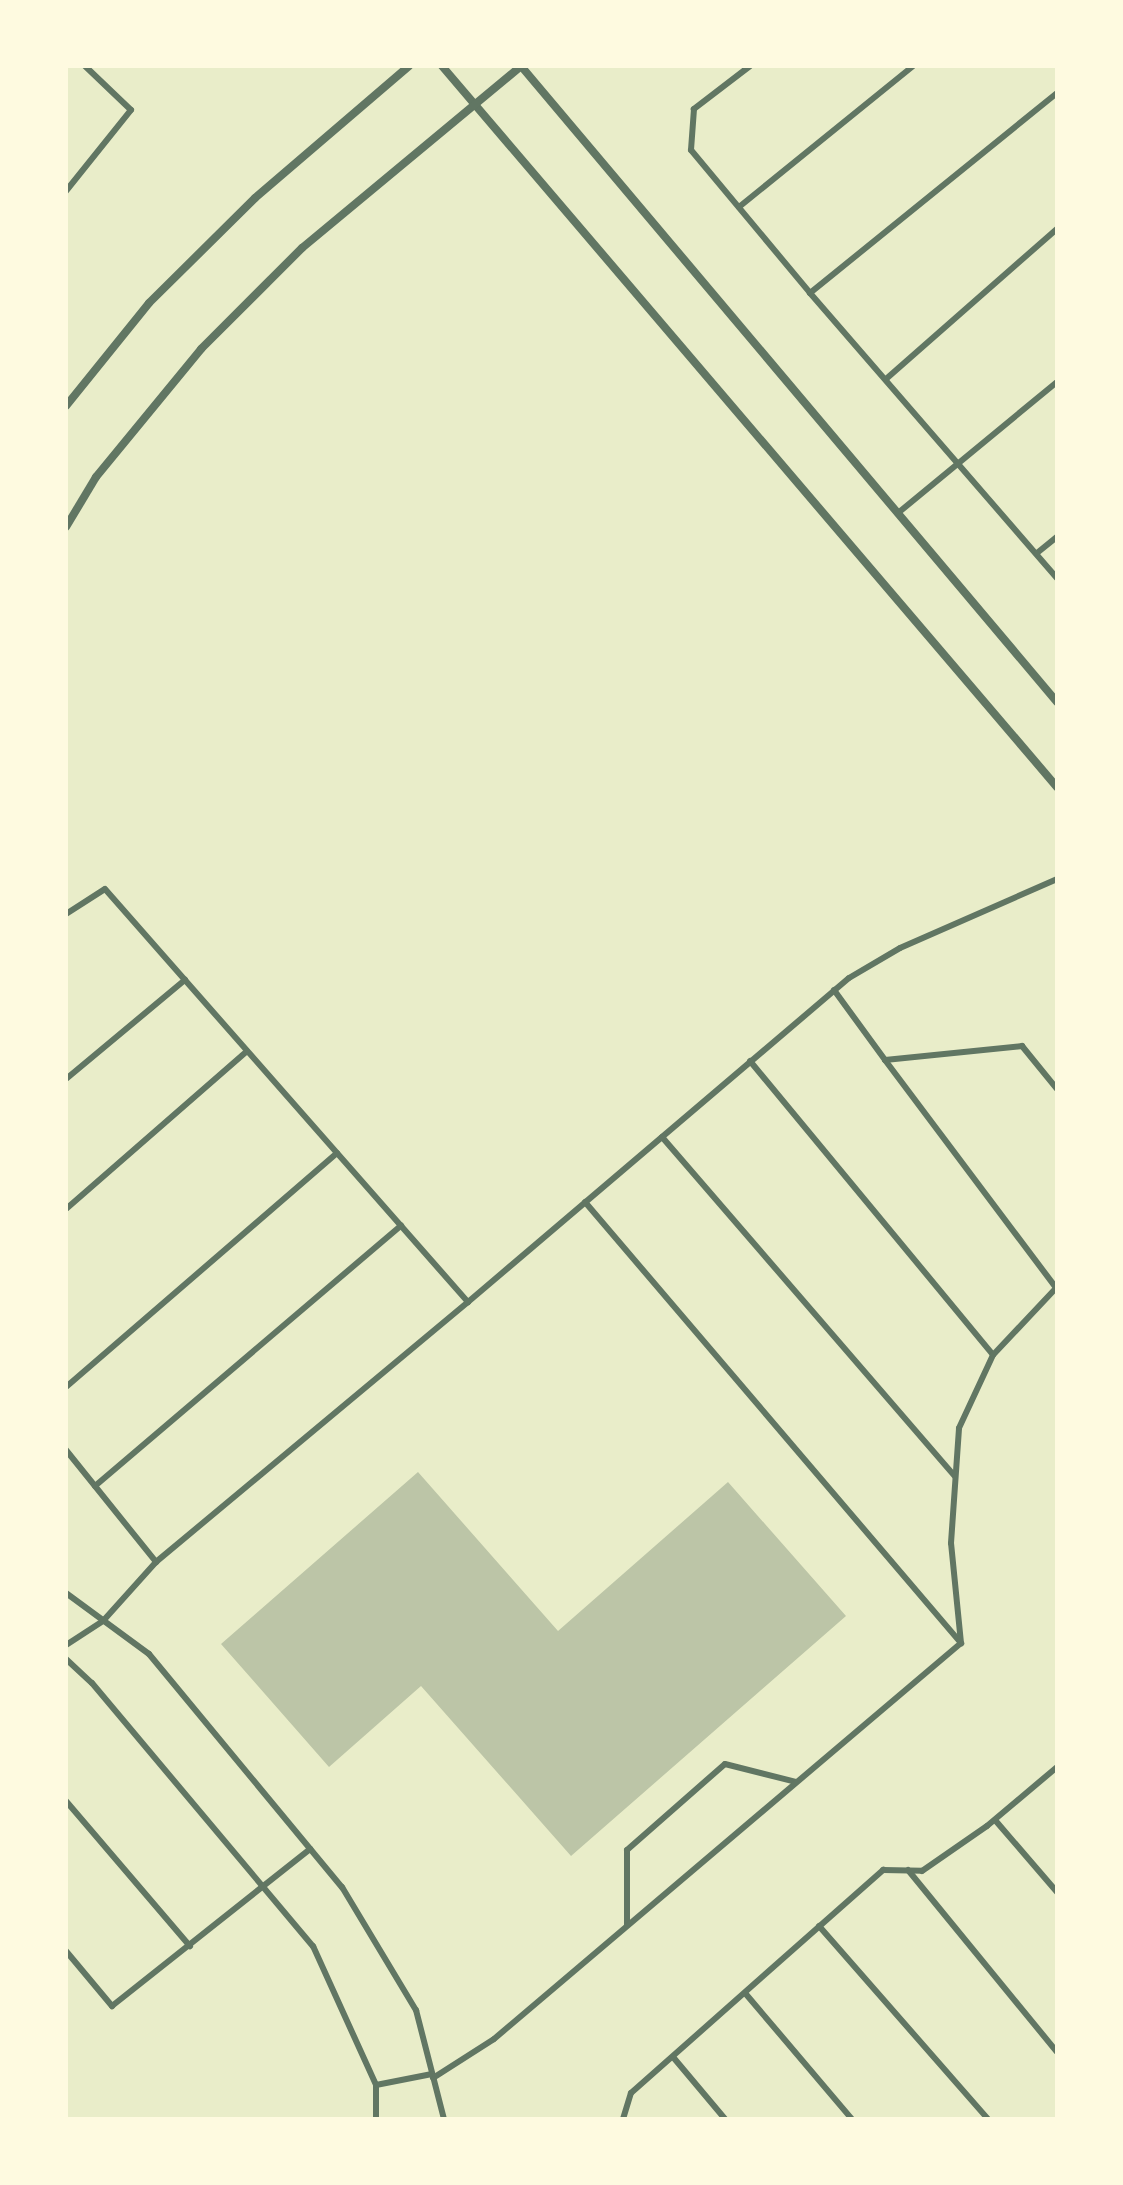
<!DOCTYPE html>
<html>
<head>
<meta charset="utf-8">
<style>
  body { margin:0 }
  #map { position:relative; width:1123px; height:2185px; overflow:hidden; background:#e9edc9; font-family:"IBM Plex Serif",serif }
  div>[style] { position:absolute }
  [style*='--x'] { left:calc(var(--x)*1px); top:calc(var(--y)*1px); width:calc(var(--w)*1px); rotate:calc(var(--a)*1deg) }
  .building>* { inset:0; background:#bcc5a7 }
  .service>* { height:6px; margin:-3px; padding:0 3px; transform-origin:3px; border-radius:3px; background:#617663 }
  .minor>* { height:8px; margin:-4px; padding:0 4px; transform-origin:4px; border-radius:4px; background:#617663 }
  span { translate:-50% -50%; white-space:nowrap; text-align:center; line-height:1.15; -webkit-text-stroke:7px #fefae0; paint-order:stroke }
  .frame { position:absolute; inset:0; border:68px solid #fefae0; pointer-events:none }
</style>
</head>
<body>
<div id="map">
  <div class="building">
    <i style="clip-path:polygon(418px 1472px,558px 1631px,728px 1482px,846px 1616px,571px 1856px,421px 1686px,329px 1767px,221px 1644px)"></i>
  </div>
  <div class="service">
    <i style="--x:750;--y:66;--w:71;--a:142.5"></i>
    <i style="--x:694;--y:109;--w:41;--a:94.2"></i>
    <i style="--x:691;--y:150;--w:186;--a:50.2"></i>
    <i style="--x:1057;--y:93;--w:318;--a:141"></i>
    <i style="--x:810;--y:293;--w:377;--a:49.1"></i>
    <i style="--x:66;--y:191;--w:104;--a:-51.3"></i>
    <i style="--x:131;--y:110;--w:64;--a:-136.3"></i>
    <i style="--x:739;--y:207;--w:224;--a:-39"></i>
    <i style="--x:886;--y:379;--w:227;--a:-41.3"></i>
    <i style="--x:898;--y:513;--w:206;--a:-39.5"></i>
    <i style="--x:1037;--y:553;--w:26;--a:-39"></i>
    <i style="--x:66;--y:914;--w:46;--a:-32.7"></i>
    <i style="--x:105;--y:889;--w:550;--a:48.69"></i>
    <i style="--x:468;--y:1302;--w:406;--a:140.2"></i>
    <i style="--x:156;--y:1562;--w:79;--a:131.9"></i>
    <i style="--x:103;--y:1621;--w:44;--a:147"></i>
    <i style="--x:834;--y:990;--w:87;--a:53.9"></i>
    <i style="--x:885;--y:1060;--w:138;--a:-5.8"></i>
    <i style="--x:1022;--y:1046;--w:55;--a:50.9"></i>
    <i style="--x:885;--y:1060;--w:285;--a:53.1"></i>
    <i style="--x:750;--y:1061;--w:381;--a:50.4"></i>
    <i style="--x:66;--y:1079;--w:155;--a:-39.8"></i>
    <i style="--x:662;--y:1137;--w:448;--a:49.2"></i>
    <i style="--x:585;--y:1202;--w:580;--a:49.55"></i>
    <i style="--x:66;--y:1209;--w:240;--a:-41.1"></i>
    <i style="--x:468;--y:1302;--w:500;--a:-40.38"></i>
    <i style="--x:849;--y:978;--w:59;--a:-30.5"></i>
    <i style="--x:900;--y:948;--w:171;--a:-23.7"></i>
    <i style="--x:66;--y:1387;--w:358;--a:-40.8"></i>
    <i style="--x:66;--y:1450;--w:144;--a:51.2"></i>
    <i style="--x:95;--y:1486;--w:402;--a:-40.4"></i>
    <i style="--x:66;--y:1593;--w:103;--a:36.3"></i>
    <i style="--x:149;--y:1654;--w:303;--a:50.4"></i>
    <i style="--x:342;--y:1887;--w:144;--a:59"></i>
    <i style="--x:416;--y:2010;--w:113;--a:75.6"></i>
    <i style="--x:66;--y:1659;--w:35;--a:43"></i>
    <i style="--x:92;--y:1683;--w:344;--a:50"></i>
    <i style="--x:313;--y:1946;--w:153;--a:65.6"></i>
    <i style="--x:376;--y:2085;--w:34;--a:90"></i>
    <i style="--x:66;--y:1801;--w:191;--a:49.5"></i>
    <i style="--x:995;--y:1820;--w:95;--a:49.3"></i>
    <i style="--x:908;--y:1870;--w:235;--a:50.7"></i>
    <i style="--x:627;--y:1925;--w:75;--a:-90"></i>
    <i style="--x:627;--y:1850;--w:130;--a:-41.3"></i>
    <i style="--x:725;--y:1764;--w:73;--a:14.2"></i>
    <i style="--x:819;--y:1926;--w:257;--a:48.8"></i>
    <i style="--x:66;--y:1951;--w:72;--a:50.1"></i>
    <i style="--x:112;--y:2006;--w:253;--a:-38.4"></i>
    <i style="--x:745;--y:1993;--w:165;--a:49.7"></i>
    <i style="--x:673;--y:2057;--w:81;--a:50"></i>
    <i style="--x:433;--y:2078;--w:72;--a:-32.6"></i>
    <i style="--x:494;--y:2039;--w:612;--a:-40.3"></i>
    <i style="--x:961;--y:1643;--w:100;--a:-95.7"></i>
    <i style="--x:951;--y:1543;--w:115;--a:-86"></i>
    <i style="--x:959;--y:1428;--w:81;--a:-65"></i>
    <i style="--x:993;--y:1355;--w:93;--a:-46.7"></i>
    <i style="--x:376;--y:2085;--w:57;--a:-11.1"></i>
    <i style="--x:623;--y:2119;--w:27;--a:-73"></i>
    <i style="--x:631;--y:2093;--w:337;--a:-41.5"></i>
    <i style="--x:883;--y:1870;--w:39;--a:1"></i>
    <i style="--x:922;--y:1871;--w:79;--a:-34.7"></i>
    <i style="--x:987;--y:1826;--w:92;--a:-40.1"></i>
  </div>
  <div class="minor">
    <i style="--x:442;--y:66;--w:948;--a:49.54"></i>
    <i style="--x:521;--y:66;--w:832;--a:49.88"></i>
    <i style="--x:66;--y:406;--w:132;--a:-51.1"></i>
    <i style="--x:149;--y:303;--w:149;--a:-44.7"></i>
    <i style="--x:255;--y:198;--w:203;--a:-40.6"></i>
    <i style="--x:66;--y:527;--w:58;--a:-59"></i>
    <i style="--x:96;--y:477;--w:166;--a:-50.6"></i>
    <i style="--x:201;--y:349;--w:143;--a:-45"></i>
    <i style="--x:302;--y:248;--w:285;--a:-39.7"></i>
  </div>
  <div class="frame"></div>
</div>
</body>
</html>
